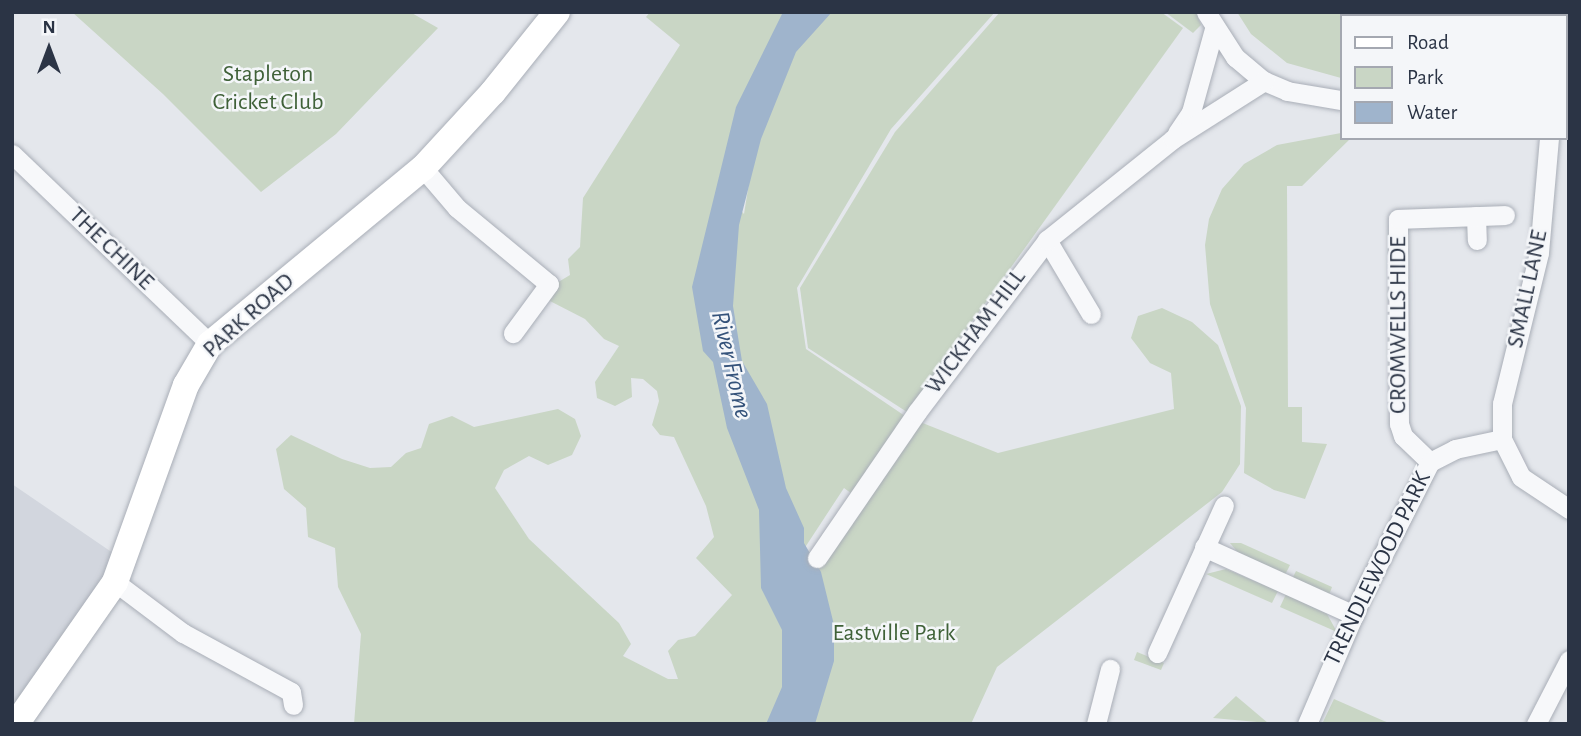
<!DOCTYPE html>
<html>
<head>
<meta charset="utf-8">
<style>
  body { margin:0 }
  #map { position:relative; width:1581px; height:736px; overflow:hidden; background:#e4e7ec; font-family:"Alegreya Sans",sans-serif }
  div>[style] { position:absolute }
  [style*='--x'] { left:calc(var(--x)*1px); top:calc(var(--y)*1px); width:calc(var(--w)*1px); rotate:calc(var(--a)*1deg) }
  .built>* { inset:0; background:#d2d6de }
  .green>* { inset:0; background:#c9d6c5 }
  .water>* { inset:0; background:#9fb4cc }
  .roads { filter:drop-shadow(0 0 2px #a9aeb7) drop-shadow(0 0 2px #a9aeb7) }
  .minor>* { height:19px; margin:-9.5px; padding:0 9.5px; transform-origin:9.5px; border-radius:9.5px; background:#f7f8fa }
  .secondary>* { height:26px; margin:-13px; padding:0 13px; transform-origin:13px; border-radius:13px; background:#fff }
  span { translate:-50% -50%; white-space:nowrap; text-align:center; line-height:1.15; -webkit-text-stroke:5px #f4f6f9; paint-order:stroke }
  .park-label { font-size:24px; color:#3f6138 }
  .street-label { font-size:24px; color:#2b3445 }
  .water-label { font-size:26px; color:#34527a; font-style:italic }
  .frame { position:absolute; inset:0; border:14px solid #2b3445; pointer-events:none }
  .legend { position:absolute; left:1340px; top:14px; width:228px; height:126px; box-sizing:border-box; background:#f4f6f9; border:2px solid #a4a8b1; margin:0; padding:9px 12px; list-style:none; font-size:21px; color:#2b3445 }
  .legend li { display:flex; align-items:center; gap:14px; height:35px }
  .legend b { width:35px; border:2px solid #a4a8b1 }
  .north { position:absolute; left:14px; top:14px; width:70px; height:70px; -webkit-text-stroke:5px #f4f6f9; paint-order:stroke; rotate:0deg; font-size:19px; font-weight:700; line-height:28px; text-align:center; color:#2b3445 }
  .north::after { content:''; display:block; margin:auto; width:24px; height:32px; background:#2b3445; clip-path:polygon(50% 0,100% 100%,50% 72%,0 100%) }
</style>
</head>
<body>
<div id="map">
  <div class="built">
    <i style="clip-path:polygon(1453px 12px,1569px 12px,1569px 29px,1565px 30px,1565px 16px)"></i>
    <i style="clip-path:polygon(12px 484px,113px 553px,111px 573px,12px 723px)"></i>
  </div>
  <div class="green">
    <i style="clip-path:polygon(72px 12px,410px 12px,438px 28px,336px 134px,261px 192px,163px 94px)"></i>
    <i style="clip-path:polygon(evenodd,650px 12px,995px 12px,891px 129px,797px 288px,806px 349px,905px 416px,998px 453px,1174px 409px,1171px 373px,1150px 363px,1131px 338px,1138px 316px,1162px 308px,1192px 322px,1218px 345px,1241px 406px,1240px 464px,1222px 492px,997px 667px,971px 724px,354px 724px,361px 634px,338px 587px,335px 548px,308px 537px,306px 508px,284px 489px,276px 449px,291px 435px,342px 459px,370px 468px,391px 467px,406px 453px,421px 448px,429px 424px,452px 416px,474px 427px,558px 409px,575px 419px,581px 436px,572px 455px,548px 465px,529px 456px,504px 470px,495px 488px,529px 539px,619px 623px,631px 644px,623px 656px,668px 679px,678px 679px,668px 651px,678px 640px,695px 636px,732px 595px,696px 558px,714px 537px,706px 506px,674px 437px,660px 435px,652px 425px,659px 401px,657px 391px,643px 379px,631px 378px,632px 397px,615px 406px,597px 398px,595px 382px,619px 346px,604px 339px,585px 319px,548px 300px,555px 284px,570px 275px,568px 259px,580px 247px,583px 198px,680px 45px,646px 17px,650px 12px,749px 183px,744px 214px,730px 199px,749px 183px,650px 12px,844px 488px,863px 502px,816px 569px,804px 549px,844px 488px)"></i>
    <i style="clip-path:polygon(1000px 12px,1161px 12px,1183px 28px,907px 412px,808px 348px,800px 288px,895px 132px)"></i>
    <i style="clip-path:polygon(1165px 12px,1196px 12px,1201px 25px,1193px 33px)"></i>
    <i style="clip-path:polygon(1237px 12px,1453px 12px,1456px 16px,1341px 16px,1341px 78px,1287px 63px,1251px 34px)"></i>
    <i style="clip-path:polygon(1569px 29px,1569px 82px,1565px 30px)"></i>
    <i style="clip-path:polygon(1341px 133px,1341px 138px,1351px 138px,1302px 186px,1287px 186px,1288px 407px,1302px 407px,1302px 442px,1327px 444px,1305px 499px,1274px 490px,1244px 473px,1246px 408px,1210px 304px,1205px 245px,1209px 219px,1222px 189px,1244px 164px,1277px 145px)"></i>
    <i style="clip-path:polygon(1230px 543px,1241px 543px,1290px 565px,1285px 575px,1240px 555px)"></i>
    <i style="clip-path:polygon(1226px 569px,1278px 591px,1272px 603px,1206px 574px)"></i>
    <i style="clip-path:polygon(1296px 571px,1332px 587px,1329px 595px,1292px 579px)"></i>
    <i style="clip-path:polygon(1286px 594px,1327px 614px,1337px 632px,1280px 607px)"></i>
    <i style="clip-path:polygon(1137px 652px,1164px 663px,1161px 670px,1134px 660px)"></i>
    <i style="clip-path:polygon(1236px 696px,1268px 723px,1213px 718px)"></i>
    <i style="clip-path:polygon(1334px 699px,1384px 721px,1392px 724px,1322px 724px)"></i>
  </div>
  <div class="water">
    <i style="clip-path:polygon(783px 12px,832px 12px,796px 52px,761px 139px,739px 225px,733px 306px,742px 361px,767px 404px,786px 488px,804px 528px,804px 543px,821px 572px,834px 625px,834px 661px,815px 724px,766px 724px,782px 687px,782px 630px,761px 588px,759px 510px,727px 428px,713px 362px,703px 351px,692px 287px,736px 107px)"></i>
  </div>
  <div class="roads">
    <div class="minor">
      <i style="--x:1206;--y:12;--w:54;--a:57.2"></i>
      <i style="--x:1235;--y:57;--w:38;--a:40"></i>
      <i style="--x:1264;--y:81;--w:25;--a:23"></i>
      <i style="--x:1287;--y:91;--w:55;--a:9.5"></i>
      <i style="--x:1565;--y:105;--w:4;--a:0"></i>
      <i style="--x:1177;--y:133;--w:25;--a:-56"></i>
      <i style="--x:1191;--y:112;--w:86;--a:-74.5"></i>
      <i style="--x:1549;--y:138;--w:115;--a:95"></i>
      <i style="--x:1539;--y:253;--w:155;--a:103.8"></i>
      <i style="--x:1502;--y:404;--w:35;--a:90"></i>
      <i style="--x:1502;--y:439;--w:42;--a:63.4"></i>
      <i style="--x:1521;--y:477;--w:58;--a:33.7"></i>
      <i style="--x:12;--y:154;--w:274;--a:43.8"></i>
      <i style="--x:423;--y:168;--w:52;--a:49.6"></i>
      <i style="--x:457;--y:208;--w:119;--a:39.6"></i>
      <i style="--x:549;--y:284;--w:61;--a:126.3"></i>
      <i style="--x:1476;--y:216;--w:24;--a:88"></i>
      <i style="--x:1047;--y:240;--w:86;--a:59.3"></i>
      <i style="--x:1430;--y:462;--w:37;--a:-136"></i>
      <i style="--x:1403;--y:436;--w:13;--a:-108"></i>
      <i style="--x:1399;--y:424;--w:205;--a:-90.3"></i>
      <i style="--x:1398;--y:219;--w:107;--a:-2.1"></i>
      <i style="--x:1204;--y:547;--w:165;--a:24.4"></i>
      <i style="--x:817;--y:558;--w:177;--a:-55.6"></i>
      <i style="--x:917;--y:412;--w:216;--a:-52.9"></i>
      <i style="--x:1047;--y:240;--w:161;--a:-38.7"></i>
      <i style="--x:1173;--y:139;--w:108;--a:-32.5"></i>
      <i style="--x:115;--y:582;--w:85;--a:36.9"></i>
      <i style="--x:183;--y:633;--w:123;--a:28.6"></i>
      <i style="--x:291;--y:692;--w:13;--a:81"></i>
      <i style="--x:1157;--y:653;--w:162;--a:-65.6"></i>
      <i style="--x:1096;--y:724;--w:57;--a:-75.7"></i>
      <i style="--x:1307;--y:724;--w:137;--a:-66.8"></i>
      <i style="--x:1361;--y:598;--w:153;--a:-63.1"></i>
      <i style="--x:1430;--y:462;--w:28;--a:-27"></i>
      <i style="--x:1455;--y:449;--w:48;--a:-12"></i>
      <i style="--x:1536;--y:724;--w:72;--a:-62.7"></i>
    </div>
    <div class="secondary">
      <i style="--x:16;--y:724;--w:173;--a:-55.1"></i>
      <i style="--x:115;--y:582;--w:209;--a:-70.2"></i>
      <i style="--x:186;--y:385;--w:48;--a:-59.7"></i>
      <i style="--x:210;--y:344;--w:276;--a:-39.6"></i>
      <i style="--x:423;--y:168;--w:103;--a:-47.4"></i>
      <i style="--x:493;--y:92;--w:102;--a:-51.3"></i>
    </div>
  </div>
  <div class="park-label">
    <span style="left:268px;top:89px">Stapleton<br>Cricket Club</span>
    <span style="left:894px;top:634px">Eastville Park</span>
  </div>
  <div class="street-label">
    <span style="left:111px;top:249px;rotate:44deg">THE CHINE</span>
    <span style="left:1528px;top:289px;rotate:-78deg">SMALL LANE</span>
    <span style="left:249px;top:316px;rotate:-42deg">PARK ROAD</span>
    <span style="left:1399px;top:325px;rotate:-90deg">CROMWELLS HIDE</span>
    <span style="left:976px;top:332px;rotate:-53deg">WICKHAM HILL</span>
    <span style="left:1378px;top:569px;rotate:-64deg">TRENDLEWOOD PARK</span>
  </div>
  <div class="water-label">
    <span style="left:731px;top:365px;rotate:77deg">River Frome</span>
  </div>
  <div class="frame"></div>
  <ul class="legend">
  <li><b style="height:9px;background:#fff"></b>Road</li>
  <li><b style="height:19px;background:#c9d6c5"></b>Park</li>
  <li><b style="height:19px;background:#9fb4cc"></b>Water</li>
  </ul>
  <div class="north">N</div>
</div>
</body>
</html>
